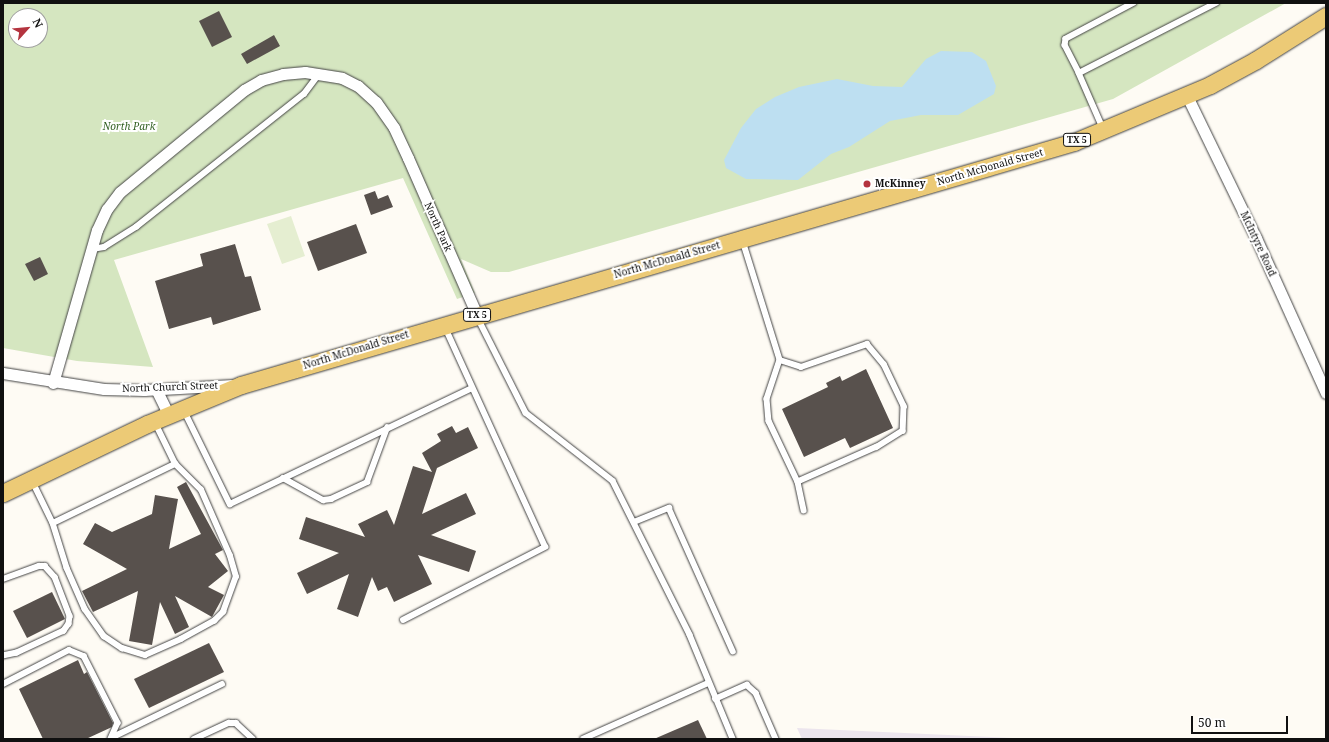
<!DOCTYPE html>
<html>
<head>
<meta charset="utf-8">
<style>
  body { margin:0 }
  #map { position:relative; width:1329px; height:742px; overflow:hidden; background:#fefbf4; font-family:"Noto Serif",serif }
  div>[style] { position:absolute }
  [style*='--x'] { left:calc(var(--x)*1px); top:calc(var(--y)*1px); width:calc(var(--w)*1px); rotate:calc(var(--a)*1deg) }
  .industrial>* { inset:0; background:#ece5ed }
  .green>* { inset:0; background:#d5e6c0 }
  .pitch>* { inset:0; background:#e5eed1 }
  .water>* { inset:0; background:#bddff1 }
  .building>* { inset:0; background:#58514d }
  .roads { filter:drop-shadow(0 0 1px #434343) drop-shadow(0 0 1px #434343) }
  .lane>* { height:5.5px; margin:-2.75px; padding:0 2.75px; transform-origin:2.75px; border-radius:2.75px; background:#fff }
  .street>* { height:11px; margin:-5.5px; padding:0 5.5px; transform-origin:5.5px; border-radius:5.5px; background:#fff }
  .primary>* { height:17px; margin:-8.5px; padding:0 8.5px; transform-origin:8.5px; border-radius:8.5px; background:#ecca76 }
  .dots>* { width:11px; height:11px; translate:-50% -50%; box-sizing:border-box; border:2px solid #fff; border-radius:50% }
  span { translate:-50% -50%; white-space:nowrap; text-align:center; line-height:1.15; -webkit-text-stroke:4px #fff; paint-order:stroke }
  .shield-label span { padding:1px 3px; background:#fff; border:1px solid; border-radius:3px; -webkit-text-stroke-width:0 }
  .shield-label { font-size:9px; color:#101010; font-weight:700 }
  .park-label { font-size:10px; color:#346225; font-style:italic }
  .street-label { font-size:10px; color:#101010 }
  .poi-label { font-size:10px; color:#101010; font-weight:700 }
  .left { translate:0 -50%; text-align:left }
  .frame { position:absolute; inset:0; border:4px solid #101010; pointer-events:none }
  .north { position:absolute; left:8px; top:8px; width:40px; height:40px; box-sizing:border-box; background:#fff; border:1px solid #9f9f9f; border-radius:50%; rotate:63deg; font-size:11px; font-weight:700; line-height:16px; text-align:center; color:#101010 }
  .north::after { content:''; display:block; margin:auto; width:14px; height:18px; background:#b4343f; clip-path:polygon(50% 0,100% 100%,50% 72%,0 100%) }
  .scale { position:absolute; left:1191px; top:716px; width:97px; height:18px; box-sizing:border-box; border:2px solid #101010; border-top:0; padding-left:5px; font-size:12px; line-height:14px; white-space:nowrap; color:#101010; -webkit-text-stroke:3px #fff; paint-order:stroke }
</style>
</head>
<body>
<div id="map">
  <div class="industrial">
    <i style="clip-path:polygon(797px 728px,1032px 739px,802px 739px)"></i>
  </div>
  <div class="green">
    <i style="clip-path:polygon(evenodd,3px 3px,1286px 3px,1113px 99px,509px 272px,491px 272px,461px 259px,475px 293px,457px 299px,403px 178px,114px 260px,153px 367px,77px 361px,3px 348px,3px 3px,16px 16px,40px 16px,40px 40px,16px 40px,16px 16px)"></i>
  </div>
  <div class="pitch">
    <i style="clip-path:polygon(291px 216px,305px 256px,282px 264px,267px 224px)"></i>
  </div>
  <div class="water">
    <i style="clip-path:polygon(941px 51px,972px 52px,986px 61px,996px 86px,994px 94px,958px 115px,921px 115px,890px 121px,849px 147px,831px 154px,798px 180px,746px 179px,726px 168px,724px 160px,741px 128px,756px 109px,775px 97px,799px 87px,837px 79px,873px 86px,902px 87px,926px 59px)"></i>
  </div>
  <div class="building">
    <i style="clip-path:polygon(219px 11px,232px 37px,212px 47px,199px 21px)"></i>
    <i style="clip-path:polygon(274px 35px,280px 46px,247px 64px,241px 54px)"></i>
    <i style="clip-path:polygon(375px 191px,378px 199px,388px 195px,393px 207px,371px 215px,364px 195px)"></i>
    <i style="clip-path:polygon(356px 224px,367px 253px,318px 271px,307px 242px)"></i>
    <i style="clip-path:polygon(235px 244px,245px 277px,251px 276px,261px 310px,213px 325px,211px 317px,169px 329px,155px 281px,203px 266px,200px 254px)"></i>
    <i style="clip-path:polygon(40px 257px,48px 274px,34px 281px,25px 264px)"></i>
    <i style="clip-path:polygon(866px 369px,893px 428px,850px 448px,845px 438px,804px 457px,782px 409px,828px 387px,826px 383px,840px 376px,842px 381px)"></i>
    <i style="clip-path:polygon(452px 426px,456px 433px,468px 427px,478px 448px,437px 468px,422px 514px,466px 493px,476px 514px,431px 535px,476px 551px,469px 572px,418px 555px,432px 584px,394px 602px,387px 587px,378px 591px,372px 577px,358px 617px,337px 609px,349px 574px,307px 594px,297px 573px,339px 553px,299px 539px,306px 517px,365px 537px,358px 524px,387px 510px,394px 525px,413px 466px,432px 472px,422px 453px,441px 441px,437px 434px)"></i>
    <i style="clip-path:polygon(186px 482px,223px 550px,215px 554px,228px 571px,208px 587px,224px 595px,212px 617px,175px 596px,189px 627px,175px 634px,160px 602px,152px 645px,129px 641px,138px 591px,93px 612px,82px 591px,127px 569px,83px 544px,95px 523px,112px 532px,152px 514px,155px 495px,178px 499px,169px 549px,201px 534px,177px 487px)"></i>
    <i style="clip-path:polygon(52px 592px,65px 619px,27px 638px,13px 611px)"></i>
    <i style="clip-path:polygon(209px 643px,224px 672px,149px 708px,134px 679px)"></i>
    <i style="clip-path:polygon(78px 660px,84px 674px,87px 672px,113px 723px,112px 727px,86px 739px,43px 739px,19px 689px)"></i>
    <i style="clip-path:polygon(698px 720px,707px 739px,654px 739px)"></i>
  </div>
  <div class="roads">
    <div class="lane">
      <i style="--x:1134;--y:3;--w:77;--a:152.1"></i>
      <i style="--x:1066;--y:39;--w:6;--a:99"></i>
      <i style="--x:1065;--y:45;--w:31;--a:63"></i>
      <i style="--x:1079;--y:73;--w:154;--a:-27.1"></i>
      <i style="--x:1079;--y:73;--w:60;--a:66.4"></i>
      <i style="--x:743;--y:241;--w:125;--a:72.7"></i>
      <i style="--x:780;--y:360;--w:41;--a:108.4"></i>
      <i style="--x:767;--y:399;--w:22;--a:85"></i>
      <i style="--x:769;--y:421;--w:68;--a:64.6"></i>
      <i style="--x:798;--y:482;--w:29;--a:78"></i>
      <i style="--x:92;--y:249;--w:12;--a:-9"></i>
      <i style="--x:104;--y:247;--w:38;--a:-32"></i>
      <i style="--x:136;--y:227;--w:214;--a:-38.4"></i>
      <i style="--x:304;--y:94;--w:25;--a:-53"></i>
      <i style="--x:478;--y:318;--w:106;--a:63.2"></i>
      <i style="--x:526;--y:413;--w:110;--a:38"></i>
      <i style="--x:613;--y:481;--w:172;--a:63.4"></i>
      <i style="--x:690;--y:635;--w:113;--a:67.5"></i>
      <i style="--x:780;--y:360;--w:22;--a:18"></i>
      <i style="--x:801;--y:367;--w:70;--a:-19.2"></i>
      <i style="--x:867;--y:344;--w:26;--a:50"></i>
      <i style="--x:884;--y:364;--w:47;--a:64.5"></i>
      <i style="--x:904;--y:406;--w:25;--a:92"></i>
      <i style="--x:903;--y:431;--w:31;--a:148"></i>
      <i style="--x:877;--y:447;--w:86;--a:156.1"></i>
      <i style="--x:184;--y:410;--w:105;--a:63.9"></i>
      <i style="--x:230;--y:504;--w:268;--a:-25.6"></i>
      <i style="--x:283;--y:478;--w:46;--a:28.8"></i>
      <i style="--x:323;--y:500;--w:8;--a:-7"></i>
      <i style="--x:331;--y:499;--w:40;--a:-25"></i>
      <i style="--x:367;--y:482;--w:58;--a:-69.7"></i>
      <i style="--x:32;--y:480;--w:48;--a:64"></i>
      <i style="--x:53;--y:523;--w:136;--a:-25.8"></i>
      <i style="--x:175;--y:464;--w:46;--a:-116"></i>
      <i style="--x:634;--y:522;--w:38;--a:-22"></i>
      <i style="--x:669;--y:508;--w:157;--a:65.9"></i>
      <i style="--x:53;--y:523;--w:47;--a:72.7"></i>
      <i style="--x:67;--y:568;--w:45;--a:66.3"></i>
      <i style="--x:85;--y:609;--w:33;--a:55"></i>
      <i style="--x:104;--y:636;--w:22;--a:34"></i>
      <i style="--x:122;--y:648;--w:24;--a:17"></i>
      <i style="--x:145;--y:655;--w:39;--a:-24"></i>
      <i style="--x:181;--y:639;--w:38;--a:-29"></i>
      <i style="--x:214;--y:621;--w:13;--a:-45"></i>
      <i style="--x:223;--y:612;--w:37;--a:-70"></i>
      <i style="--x:236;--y:577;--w:22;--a:-106"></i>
      <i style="--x:230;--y:556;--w:72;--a:-113.7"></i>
      <i style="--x:201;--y:490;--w:37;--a:-135"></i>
      <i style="--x:3;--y:579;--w:38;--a:-20"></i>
      <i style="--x:39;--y:566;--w:6;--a:0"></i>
      <i style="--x:45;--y:566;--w:15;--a:48"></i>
      <i style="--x:55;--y:577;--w:42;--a:69"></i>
      <i style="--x:70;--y:616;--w:8;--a:97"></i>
      <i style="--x:69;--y:624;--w:9;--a:126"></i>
      <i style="--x:64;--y:631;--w:52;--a:154.9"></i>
      <i style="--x:17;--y:653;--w:14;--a:168"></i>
      <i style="--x:403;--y:620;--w:160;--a:-27.2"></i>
      <i style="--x:545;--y:547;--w:241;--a:-114.5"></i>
      <i style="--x:3;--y:684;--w:74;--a:-27.3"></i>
      <i style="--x:69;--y:650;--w:16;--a:22"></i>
      <i style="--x:84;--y:656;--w:75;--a:63.1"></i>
      <i style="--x:118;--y:723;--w:17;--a:114"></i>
      <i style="--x:715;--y:699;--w:35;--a:-24"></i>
      <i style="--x:747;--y:685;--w:12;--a:42"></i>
      <i style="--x:756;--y:693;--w:50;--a:66.5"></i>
      <i style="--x:113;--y:737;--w:121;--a:-25.9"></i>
      <i style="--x:194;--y:739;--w:38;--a:-25"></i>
      <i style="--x:229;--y:723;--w:7;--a:0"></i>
      <i style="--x:236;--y:723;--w:23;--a:43"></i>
      <i style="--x:583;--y:739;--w:137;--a:-24.1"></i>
    </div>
    <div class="street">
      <i style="--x:1187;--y:96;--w:158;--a:64.1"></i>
      <i style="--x:1256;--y:238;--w:170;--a:65.7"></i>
      <i style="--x:3;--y:373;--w:102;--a:9"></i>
      <i style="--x:104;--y:389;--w:40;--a:1.4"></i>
      <i style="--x:144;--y:390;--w:89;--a:-3.2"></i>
      <i style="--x:53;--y:383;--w:159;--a:-74"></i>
      <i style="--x:97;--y:230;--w:23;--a:-65"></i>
      <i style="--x:107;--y:209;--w:21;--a:-53"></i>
      <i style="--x:120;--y:192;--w:161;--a:-39.4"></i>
      <i style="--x:244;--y:90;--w:20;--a:-30"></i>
      <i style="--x:261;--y:80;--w:23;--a:-15"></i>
      <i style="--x:283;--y:74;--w:22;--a:-5"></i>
      <i style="--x:305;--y:72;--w:37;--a:9"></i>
      <i style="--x:342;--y:78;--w:18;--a:27"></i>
      <i style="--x:358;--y:86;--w:24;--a:42"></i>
      <i style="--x:376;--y:102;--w:32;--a:55"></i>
      <i style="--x:394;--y:128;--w:33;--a:65"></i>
      <i style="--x:408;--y:158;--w:171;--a:66.3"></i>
      <i style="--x:156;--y:389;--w:28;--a:64"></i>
    </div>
    <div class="primary">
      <i style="--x:3;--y:493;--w:160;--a:-25.6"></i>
      <i style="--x:147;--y:424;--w:102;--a:-22.5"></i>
      <i style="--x:241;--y:385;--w:868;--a:-16.26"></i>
      <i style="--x:1074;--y:142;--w:147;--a:-22.7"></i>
      <i style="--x:1210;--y:85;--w:52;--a:-28.5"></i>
      <i style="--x:1256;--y:60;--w:83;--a:-32.2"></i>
    </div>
  </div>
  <div class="dots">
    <i style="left:867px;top:184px;background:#b4343f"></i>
  </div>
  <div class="shield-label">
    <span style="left:1077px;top:140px">TX 5</span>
    <span style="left:477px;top:315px">TX 5</span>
  </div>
  <div class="park-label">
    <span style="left:129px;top:127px">North Park</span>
  </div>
  <div class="street-label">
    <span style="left:990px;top:167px;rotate:-16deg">North McDonald Street</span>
    <span style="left:438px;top:227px;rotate:66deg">North Park</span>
    <span style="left:1258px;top:244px;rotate:65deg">McIntyre Road</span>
    <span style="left:667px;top:260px;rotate:-16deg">North McDonald Street</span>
    <span style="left:356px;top:350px;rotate:-17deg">North McDonald Street</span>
    <span style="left:170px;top:387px;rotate:-2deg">North Church Street</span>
  </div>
  <div class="poi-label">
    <span class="left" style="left:875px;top:184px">McKinney</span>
  </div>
  <div class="frame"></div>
  <div class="north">N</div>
  <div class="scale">50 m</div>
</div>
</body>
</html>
